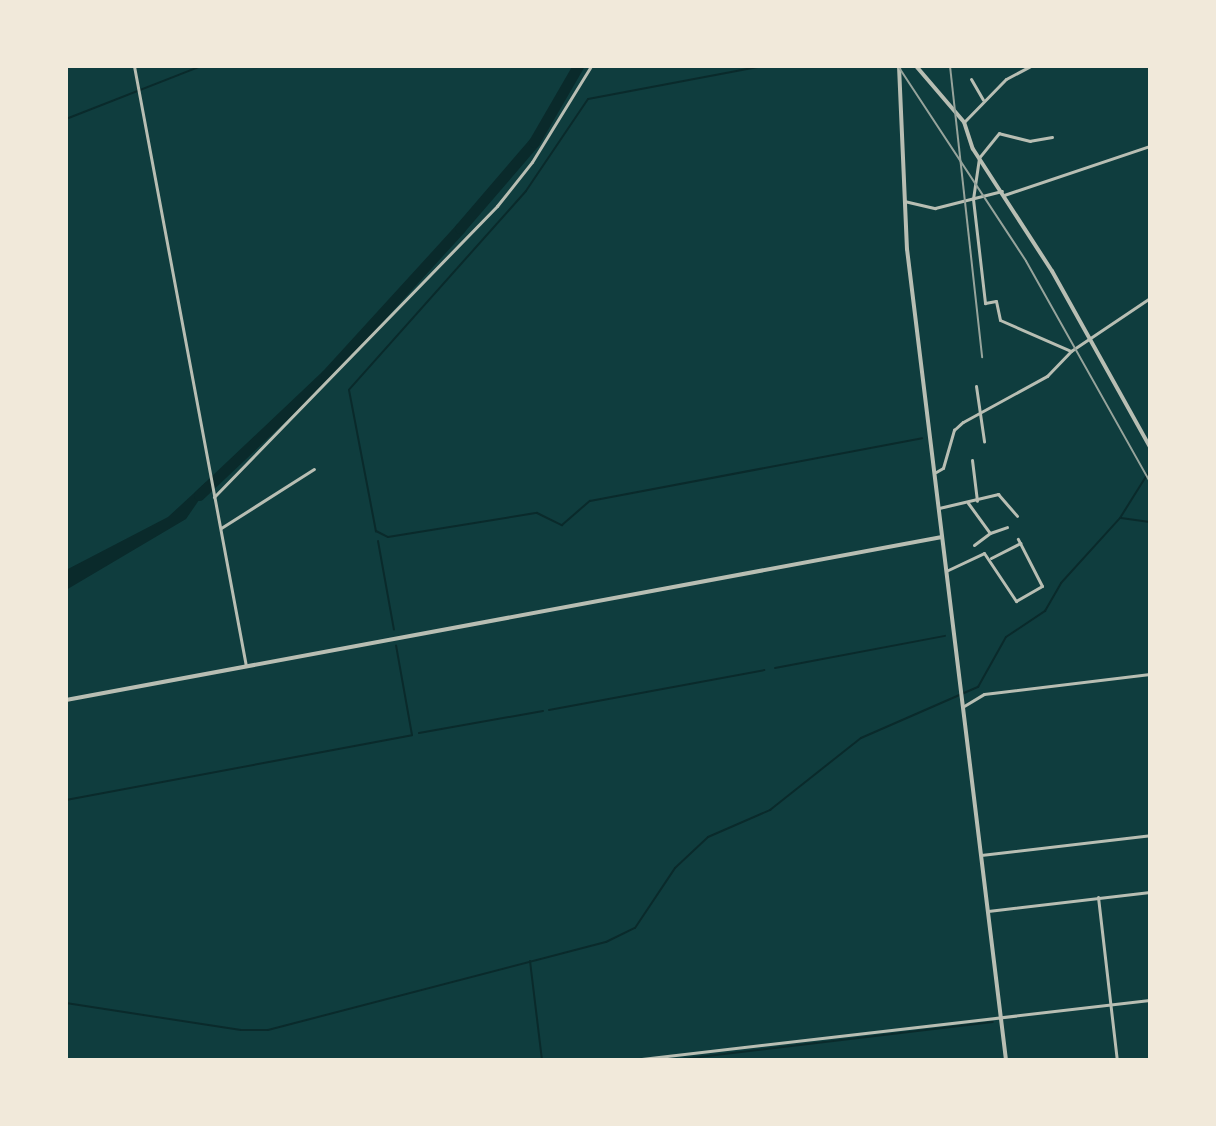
<!DOCTYPE html>
<html>
<head>
<meta charset="utf-8">
<style>
  body { margin:0 }
  #map { position:relative; width:1216px; height:1126px; overflow:hidden; background:#0f3d3e; font-family:"Roboto Serif",serif }
  div>[style] { position:absolute }
  [style*='--x'] { left:calc(var(--x)*1px); top:calc(var(--y)*1px); width:calc(var(--w)*1px); rotate:calc(var(--a)*1deg) }
  .water>* { inset:0; background:#0a2a2b }
  .stream>* { height:2px; margin:-1px; padding:0 1px; transform-origin:1px; border-radius:1px; background:#0a2a2b }
  .river>* { height:11px; margin:-5.5px; padding:0 5.5px; transform-origin:5.5px; border-radius:5.5px; background:#0a2a2b }
  .minor>* { height:3px; margin:-1.5px; padding:0 1.5px; transform-origin:1.5px; border-radius:1.5px; background:#b8beb3 }
  .tertiary>* { height:4px; margin:-2px; padding:0 2px; transform-origin:2px; border-radius:2px; background:#b8beb3 }
  .rail>* { height:2px; margin:-1px; padding:0 1px; transform-origin:1px; border-radius:1px; background:#97a49c }
  span { translate:-50% -50%; white-space:nowrap; text-align:center; line-height:1.15; -webkit-text-stroke:7px #f1e9da; paint-order:stroke }
  .frame { position:absolute; inset:0; border:68px solid #f1e9da; pointer-events:none }
</style>
</head>
<body>
<div id="map">
  <div class="water">
    <i style="clip-path:polygon(206px 482px,208px 487px,186px 519px,66px 590px,66px 570px,168px 517px)"></i>
  </div>
  <div class="stream">
    <i style="--x:763;--y:66;--w:178;--a:169.3"></i>
    <i style="--x:588;--y:99;--w:111;--a:124"></i>
    <i style="--x:526;--y:191;--w:266;--a:131.7"></i>
    <i style="--x:349;--y:390;--w:144;--a:79.2"></i>
    <i style="--x:376;--y:531;--w:13;--a:27"></i>
    <i style="--x:388;--y:537;--w:151;--a:-9.2"></i>
    <i style="--x:537;--y:513;--w:28;--a:26"></i>
    <i style="--x:562;--y:525;--w:37;--a:-41"></i>
    <i style="--x:590;--y:501;--w:338;--a:-10.7"></i>
    <i style="--x:66;--y:119;--w:145;--a:-21.4"></i>
    <i style="--x:1121;--y:518;--w:29;--a:8"></i>
    <i style="--x:378;--y:541;--w:90;--a:79.8"></i>
    <i style="--x:775;--y:668;--w:173;--a:-10.7"></i>
    <i style="--x:549;--y:710;--w:219;--a:-10.5"></i>
    <i style="--x:419;--y:733;--w:126;--a:-10.1"></i>
    <i style="--x:66;--y:800;--w:352;--a:-10.6"></i>
    <i style="--x:412;--y:735;--w:91;--a:-100.1"></i>
    <i style="--x:530;--y:961;--w:100;--a:83.1"></i>
    <i style="--x:66;--y:1003;--w:177;--a:8.8"></i>
    <i style="--x:241;--y:1030;--w:27;--a:0"></i>
    <i style="--x:268;--y:1030;--w:349;--a:-14.6"></i>
    <i style="--x:606;--y:942;--w:32;--a:-26"></i>
    <i style="--x:635;--y:928;--w:72;--a:-56.3"></i>
    <i style="--x:675;--y:868;--w:45;--a:-43.2"></i>
    <i style="--x:708;--y:837;--w:68;--a:-23.5"></i>
    <i style="--x:770;--y:810;--w:116;--a:-38.4"></i>
    <i style="--x:861;--y:738;--w:128;--a:-23.6"></i>
    <i style="--x:978;--y:687;--w:57;--a:-60.8"></i>
    <i style="--x:1006;--y:637;--w:47;--a:-33.7"></i>
    <i style="--x:1045;--y:611;--w:32;--a:-60"></i>
    <i style="--x:1061;--y:583;--w:88;--a:-47.8"></i>
    <i style="--x:1120;--y:518;--w:57;--a:-58"></i>
    <i style="--x:674;--y:1060;--w:321;--a:-6.8"></i>
  </div>
  <div class="river">
    <i style="--x:199;--y:495;--w:175;--a:-43.4"></i>
    <i style="--x:326;--y:375;--w:199;--a:-47.6"></i>
    <i style="--x:460;--y:228;--w:113;--a:-49.3"></i>
    <i style="--x:534;--y:142;--w:88;--a:-59.9"></i>
  </div>
  <div class="minor">
    <i style="--x:134;--y:66;--w:610;--a:79.43"></i>
    <i style="--x:971;--y:79;--w:24;--a:60"></i>
    <i style="--x:964;--y:122;--w:60;--a:-45.7"></i>
    <i style="--x:1006;--y:79;--w:27;--a:-28"></i>
    <i style="--x:1052;--y:137;--w:22;--a:170"></i>
    <i style="--x:1030;--y:141;--w:32;--a:-166"></i>
    <i style="--x:999;--y:133;--w:32;--a:129"></i>
    <i style="--x:979;--y:158;--w:41;--a:98.3"></i>
    <i style="--x:973;--y:199;--w:105;--a:83.4"></i>
    <i style="--x:985;--y:303;--w:11;--a:-10"></i>
    <i style="--x:996;--y:301;--w:19;--a:78"></i>
    <i style="--x:1000;--y:320;--w:77;--a:23.6"></i>
    <i style="--x:1004;--y:195;--w:154;--a:-18.6"></i>
    <i style="--x:904;--y:201;--w:32;--a:13"></i>
    <i style="--x:935;--y:208;--w:69;--a:-14.2"></i>
    <i style="--x:976;--y:386;--w:56;--a:81.7"></i>
    <i style="--x:972;--y:460;--w:41;--a:83"></i>
    <i style="--x:936;--y:472;--w:8;--a:-30"></i>
    <i style="--x:943;--y:468;--w:40;--a:-74"></i>
    <i style="--x:954;--y:430;--w:12;--a:-42"></i>
    <i style="--x:963;--y:422;--w:96;--a:-28.7"></i>
    <i style="--x:1047;--y:376;--w:35;--a:-46"></i>
    <i style="--x:1071;--y:351;--w:95;--a:-33.9"></i>
    <i style="--x:214;--y:497;--w:406;--a:-45.8"></i>
    <i style="--x:497;--y:206;--w:56;--a:-51.5"></i>
    <i style="--x:532;--y:162;--w:113;--a:-58.4"></i>
    <i style="--x:968;--y:503;--w:37;--a:54"></i>
    <i style="--x:990;--y:533;--w:18;--a:-19"></i>
    <i style="--x:939;--y:508;--w:61;--a:-13.3"></i>
    <i style="--x:998;--y:494;--w:29;--a:49"></i>
    <i style="--x:221;--y:528;--w:110;--a:-32.4"></i>
    <i style="--x:974;--y:545;--w:20;--a:-37"></i>
    <i style="--x:991;--y:558;--w:33;--a:-27"></i>
    <i style="--x:946;--y:571;--w:42;--a:-25.3"></i>
    <i style="--x:984;--y:553;--w:58;--a:56.3"></i>
    <i style="--x:1016;--y:601;--w:30;--a:-30"></i>
    <i style="--x:1042;--y:586;--w:53;--a:-117.1"></i>
    <i style="--x:964;--y:706;--w:23;--a:-31"></i>
    <i style="--x:984;--y:694;--w:167;--a:-6.9"></i>
    <i style="--x:981;--y:855;--w:170;--a:-6.7"></i>
    <i style="--x:1098;--y:897;--w:164;--a:83.4"></i>
    <i style="--x:988;--y:911;--w:163;--a:-6.7"></i>
    <i style="--x:633;--y:1060;--w:520;--a:-6.62"></i>
  </div>
  <div class="tertiary">
    <i style="--x:899;--y:66;--w:183;--a:87.5"></i>
    <i style="--x:907;--y:249;--w:817;--a:83.04"></i>
    <i style="--x:916;--y:66;--w:74;--a:49.4"></i>
    <i style="--x:964;--y:122;--w:28;--a:72"></i>
    <i style="--x:973;--y:149;--w:145;--a:57.1"></i>
    <i style="--x:1052;--y:271;--w:201;--a:60.9"></i>
    <i style="--x:66;--y:700;--w:891;--a:-10.54"></i>
  </div>
  <div class="rail">
    <i style="--x:898;--y:66;--w:233;--a:56.7"></i>
    <i style="--x:1026;--y:261;--w:253;--a:60.7"></i>
    <i style="--x:950;--y:66;--w:293;--a:83.7"></i>
  </div>
  <div class="frame"></div>
</div>
</body>
</html>
